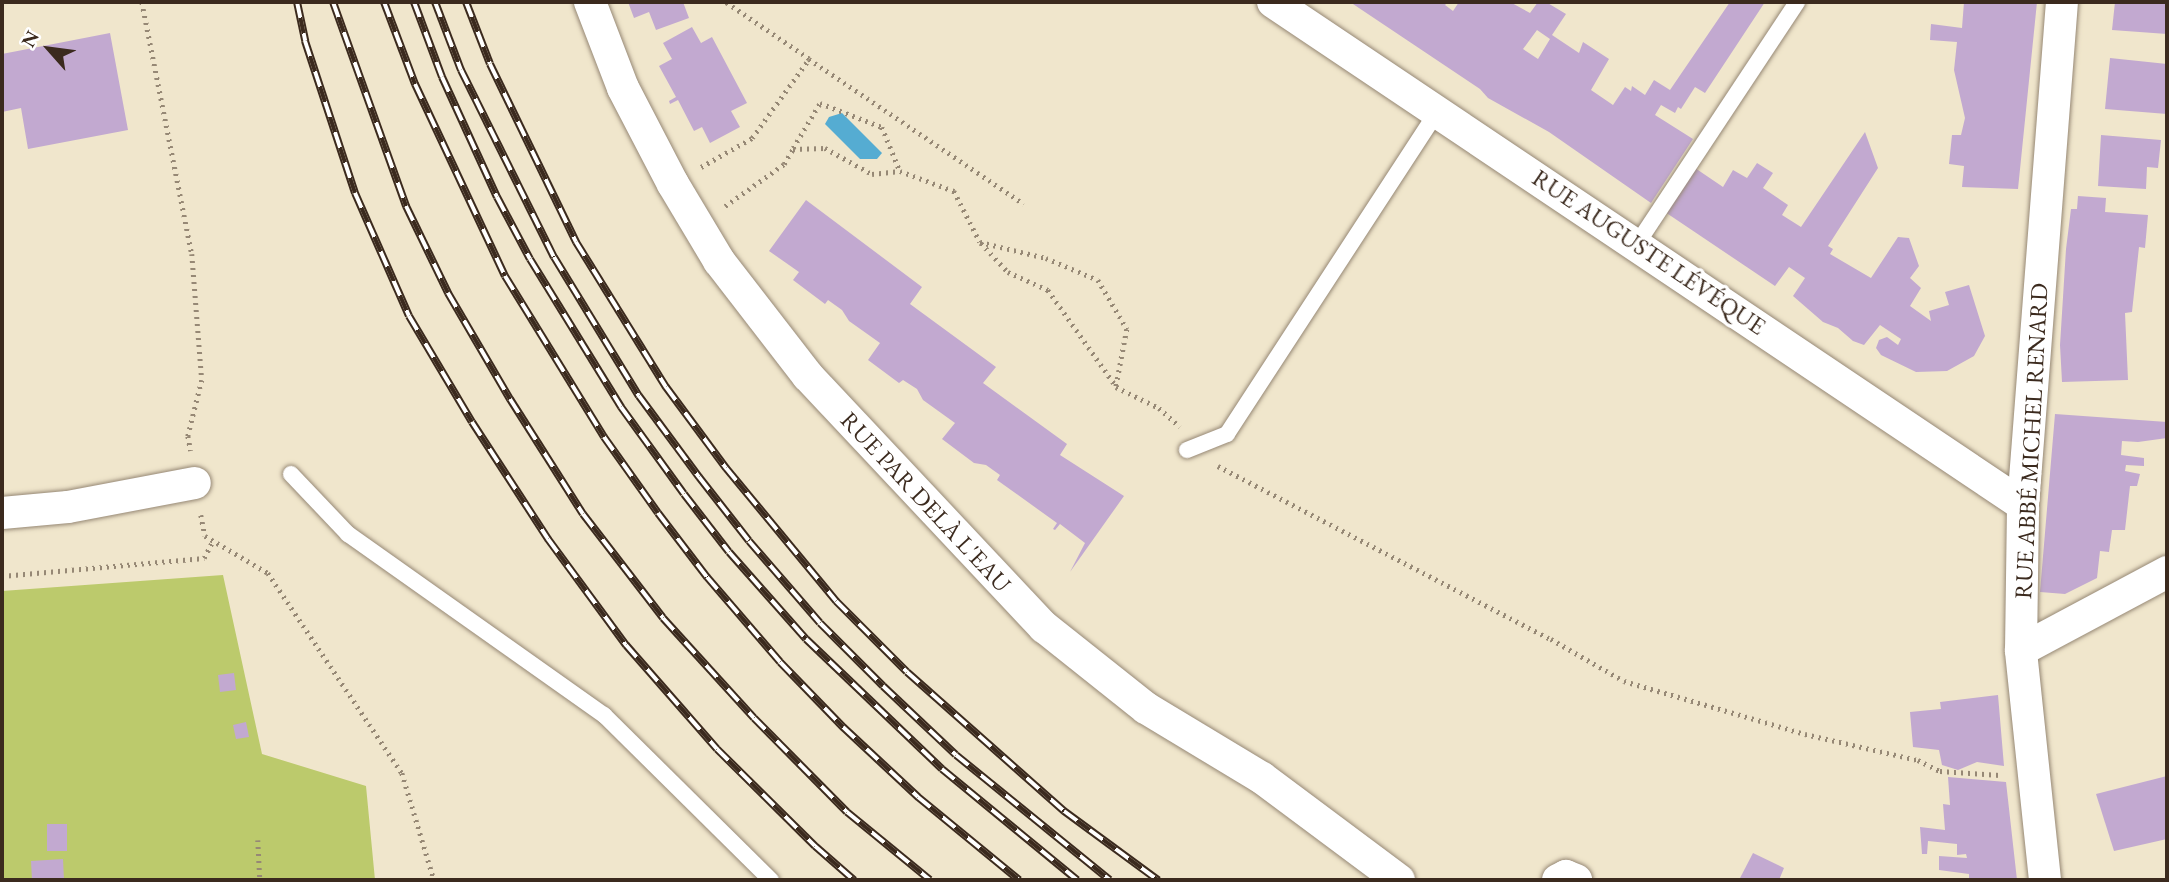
<!DOCTYPE html>
<html>
<head>
<meta charset="utf-8">
<style>
  body { margin:0 }
  #map { position:relative; width:2169px; height:882px; overflow:hidden; background:#f0e6cc; font-family:"EB Garamond",serif }
  div>[style] { position:absolute }
  [style*='--x'] { left:calc(var(--x)*1px); top:calc(var(--y)*1px); width:calc(var(--w)*1px); rotate:calc(var(--a)*1deg) }
  .green>* { inset:0; background:#bcca6c }
  .water>* { inset:0; background:#55acd2 }
  .building>* { inset:0; background:#c2a9d0 }
  .path>* { height:4.5px; margin-top:-2.25px; transform-origin:0; background:repeating-linear-gradient(90deg,#968875 0 2px,transparent 0 7px) }
  .roads { filter:drop-shadow(0 0 2px #968875) drop-shadow(0 0 2px #968875) }
  .lane>* { height:16px; margin:-8px; padding:0 8px; transform-origin:8px; border-radius:8px; background:#fff }
  .street>* { height:32px; margin:-16px; padding:0 16px; transform-origin:16px; border-radius:16px; background:#fff }
  .rail>* { height:8px; margin-top:-4px; transform-origin:0; background:repeating-linear-gradient(90deg,#fff 0 16px,#3b2a1e 0 32px); box-sizing:border-box; border-block:2px solid #3b2a1e }
  span { translate:-50% -50%; white-space:nowrap; text-align:center; line-height:1.15; -webkit-text-stroke:7px #fff; paint-order:stroke }
  .street-label { font-size:24px; color:#3b2a1e }
  .frame { position:absolute; inset:0; border:4px solid #3b2a1e; pointer-events:none }
  .north { position:absolute; left:14px; top:14px; width:70px; height:70px; -webkit-text-stroke:5px #fff; paint-order:stroke; rotate:298deg; font-size:19px; font-weight:700; line-height:28px; text-align:center; color:#3b2a1e }
  .north::after { content:''; display:block; margin:auto; width:24px; height:32px; background:#3b2a1e; clip-path:polygon(50% 0,100% 100%,50% 72%,0 100%) }
</style>
</head>
<body>
<div id="map">
  <div class="green">
    <i style="clip-path:polygon(223px 575px,262px 754px,366px 786px,375px 880px,2px 880px,2px 591px)"></i>
  </div>
  <div class="water">
    <i style="clip-path:polygon(842px 113px,882px 153px,877px 159px,860px 159px,825px 124px,829px 117px)"></i>
  </div>
  <div class="building">
    <i style="clip-path:polygon(628px 2px,683px 2px,689px 18px,656px 30px,649px 12px,634px 18px)"></i>
    <i style="clip-path:polygon(evenodd,1350px 2px,1448px 2px,1445px 5px,1453px 11px,1459px 2px,1510px 2px,1530px 13px,1538px 2px,1546px 2px,1566px 14px,1552px 35px,1579px 53px,1583px 42px,1609px 59px,1591px 90px,1613px 105px,1625px 87px,1631px 91px,1632px 86px,1645px 95px,1654px 80px,1670px 90px,1730px 2px,1765px 2px,1705px 93px,1695px 87px,1681px 109px,1678px 107px,1675px 113px,1661px 105px,1655px 115px,1693px 139px,1651px 203px,1549px 132px,1488px 98px,1480px 89px,1350px 2px,1537px 30px,1550px 39px,1538px 59px,1523px 49px,1537px 30px)"></i>
    <i style="clip-path:polygon(1964px 2px,2037px 2px,2018px 189px,1962px 187px,1964px 166px,1949px 164px,1952px 135px,1961px 135px,1965px 118px,1954px 70px,1957px 42px,1930px 40px,1931px 24px,1962px 28px)"></i>
    <i style="clip-path:polygon(2115px 2px,2167px 2px,2167px 34px,2112px 30px)"></i>
    <i style="clip-path:polygon(692px 27px,701px 43px,712px 37px,747px 103px,731px 111px,740px 127px,710px 143px,702px 127px,694px 131px,678px 100px,670px 104px,669px 101px,676px 97px,659px 66px,672px 59px,663px 43px)"></i>
    <i style="clip-path:polygon(110px 33px,128px 130px,28px 149px,21px 108px,2px 112px,2px 54px)"></i>
    <i style="clip-path:polygon(2110px 58px,2167px 64px,2167px 114px,2105px 109px)"></i>
    <i style="clip-path:polygon(1865px 132px,1878px 168px,1828px 246px,1833px 249px,1830px 254px,1871px 278px,1898px 237px,1909px 238px,1919px 266px,1910px 278px,1921px 288px,1910px 306px,1931px 321px,1929px 311px,1949px 305px,1945px 292px,1969px 285px,1985px 336px,1974px 356px,1947px 371px,1916px 372px,1881px 355px,1876px 348px,1879px 340px,1887px 337px,1898px 345px,1901px 339px,1880px 325px,1864px 345px,1853px 341px,1838px 328px,1823px 322px,1793px 296px,1805px 278px,1789px 267px,1775px 286px,1665px 212px,1695px 168px,1723px 187px,1733px 170px,1747px 178px,1757px 163px,1773px 173px,1763px 188px,1788px 205px,1782px 215px,1801px 227px)"></i>
    <i style="clip-path:polygon(2101px 135px,2161px 140px,2158px 168px,2147px 167px,2146px 189px,2098px 186px)"></i>
    <i style="clip-path:polygon(2078px 196px,2106px 198px,2105px 212px,2148px 215px,2145px 248px,2139px 247px,2132px 312px,2125px 313px,2128px 380px,2062px 382px,2060px 345px,2066px 249px,2071px 209px,2077px 209px)"></i>
    <i style="clip-path:polygon(806px 200px,922px 287px,910px 304px,996px 367px,983px 383px,1067px 444px,1060px 455px,1124px 496px,1070px 572px,1085px 543px,1060px 524px,1055px 530px,1053px 529px,1057px 523px,997px 480px,1000px 475px,986px 465px,974px 463px,942px 439px,955px 423px,923px 400px,917px 389px,903px 380px,899px 383px,868px 360px,880px 343px,849px 321px,842px 310px,828px 300px,825px 304px,793px 280px,799px 272px,769px 251px)"></i>
    <i style="clip-path:polygon(2055px 414px,2167px 422px,2167px 438px,2138px 442px,2122px 441px,2121px 455px,2144px 458px,2144px 466px,2126px 465px,2125px 471px,2140px 474px,2137px 486px,2130px 486px,2125px 530px,2112px 530px,2109px 552px,2100px 551px,2097px 578px,2065px 594px,2040px 592px)"></i>
    <i style="clip-path:polygon(234px 673px,236px 690px,220px 692px,218px 675px)"></i>
    <i style="clip-path:polygon(1998px 695px,2004px 766px,1977px 762px,1958px 770px,1942px 765px,1939px 750px,1913px 747px,1910px 712px,1941px 709px,1940px 702px)"></i>
    <i style="clip-path:polygon(246px 722px,249px 737px,236px 739px,233px 725px)"></i>
    <i style="clip-path:polygon(2167px 776px,2167px 839px,2114px 851px,2096px 794px)"></i>
    <i style="clip-path:polygon(1948px 777px,2006px 782px,2017px 880px,1969px 880px,1969px 874px,1939px 870px,1939px 856px,1967px 858px,1966px 854px,1957px 855px,1957px 844px,1928px 841px,1927px 854px,1922px 854px,1920px 827px,1945px 830px,1943px 804px,1950px 805px)"></i>
    <i style="clip-path:polygon(47px 824px,67px 824px,67px 851px,47px 851px)"></i>
    <i style="clip-path:polygon(1753px 853px,1784px 868px,1779px 880px,1739px 880px)"></i>
    <i style="clip-path:polygon(63px 859px,64px 880px,32px 880px,31px 861px)"></i>
  </div>
  <div class="path">
    <i style="--x:142;--y:2;--w:257;--a:78.8"></i>
    <i style="--x:192;--y:254;--w:126;--a:85.5"></i>
    <i style="--x:202;--y:380;--w:58;--a:104"></i>
    <i style="--x:188;--y:436;--w:15;--a:79"></i>
    <i style="--x:809;--y:59;--w:259;--a:34"></i>
    <i style="--x:793;--y:148;--w:52;--a:-59"></i>
    <i style="--x:820;--y:103;--w:66;--a:21.2"></i>
    <i style="--x:882;--y:127;--w:48;--a:67.8"></i>
    <i style="--x:701;--y:167;--w:59;--a:-29.6"></i>
    <i style="--x:752;--y:138;--w:97;--a:-54.2"></i>
    <i style="--x:809;--y:59;--w:102;--a:-145.8"></i>
    <i style="--x:725;--y:206;--w:72;--a:-35.4"></i>
    <i style="--x:784;--y:164;--w:17;--a:-59"></i>
    <i style="--x:793;--y:149;--w:32;--a:-2"></i>
    <i style="--x:825;--y:148;--w:54;--a:29"></i>
    <i style="--x:872;--y:174;--w:28;--a:-6"></i>
    <i style="--x:900;--y:171;--w:58;--a:20.3"></i>
    <i style="--x:954;--y:191;--w:57;--a:63"></i>
    <i style="--x:980;--y:242;--w:68;--a:13.6"></i>
    <i style="--x:1046;--y:258;--w:56;--a:22.9"></i>
    <i style="--x:1098;--y:280;--w:57;--a:59.4"></i>
    <i style="--x:1127;--y:329;--w:59;--a:100.7"></i>
    <i style="--x:1116;--y:387;--w:48;--a:26"></i>
    <i style="--x:1159;--y:408;--w:28;--a:42"></i>
    <i style="--x:981;--y:243;--w:40;--a:47"></i>
    <i style="--x:1008;--y:272;--w:44;--a:24.2"></i>
    <i style="--x:1048;--y:290;--w:118;--a:54.7"></i>
    <i style="--x:1218;--y:466;--w:375;--a:27.5"></i>
    <i style="--x:1551;--y:639;--w:84;--a:29.9"></i>
    <i style="--x:1624;--y:681;--w:189;--a:16.3"></i>
    <i style="--x:1805;--y:734;--w:116;--a:13"></i>
    <i style="--x:1918;--y:760;--w:25;--a:27"></i>
    <i style="--x:1940;--y:771;--w:60;--a:3.8"></i>
    <i style="--x:201;--y:515;--w:21;--a:79"></i>
    <i style="--x:205;--y:536;--w:73;--a:30.4"></i>
    <i style="--x:268;--y:573;--w:241;--a:56.2"></i>
    <i style="--x:402;--y:773;--w:112;--a:73.3"></i>
    <i style="--x:2;--y:576;--w:203;--a:-5.1"></i>
    <i style="--x:204;--y:558;--w:20;--a:-63"></i>
    <i style="--x:258;--y:840;--w:40;--a:87.1"></i>
  </div>
  <div class="roads">
    <div class="lane">
      <i style="--x:1637;--y:244;--w:290;--a:-56.5"></i>
      <i style="--x:1187;--y:450;--w:43;--a:-21.8"></i>
      <i style="--x:1227;--y:434;--w:387;--a:-56.9"></i>
      <i style="--x:291;--y:474;--w:83;--a:46.5"></i>
      <i style="--x:348;--y:534;--w:314;--a:35.3"></i>
      <i style="--x:604;--y:715;--w:235;--a:44.7"></i>
    </div>
    <div class="street">
      <i style="--x:590;--y:2;--w:92;--a:69"></i>
      <i style="--x:623;--y:88;--w:108;--a:62.5"></i>
      <i style="--x:673;--y:184;--w:90;--a:59.1"></i>
      <i style="--x:719;--y:261;--w:145;--a:52.3"></i>
      <i style="--x:808;--y:376;--w:345;--a:46.8"></i>
      <i style="--x:1044;--y:627;--w:130;--a:38.5"></i>
      <i style="--x:1146;--y:708;--w:135;--a:31.1"></i>
      <i style="--x:1262;--y:778;--w:171;--a:36.7"></i>
      <i style="--x:1273;--y:2;--w:903;--a:33.85"></i>
      <i style="--x:2;--y:513;--w:66;--a:-5.2"></i>
      <i style="--x:68;--y:507;--w:129;--a:-10.7"></i>
      <i style="--x:2021;--y:650;--w:166;--a:-28.1"></i>
      <i style="--x:1558;--y:880;--w:9;--a:-27"></i>
      <i style="--x:1566;--y:876;--w:11;--a:22"></i>
      <i style="--x:2045;--y:880;--w:231;--a:-96"></i>
      <i style="--x:2021;--y:650;--w:145;--a:-89.2"></i>
      <i style="--x:2023;--y:505;--w:505;--a:-85.57"></i>
    </div>
  </div>
  <div class="rail">
    <i style="--x:297;--y:2;--w:40;--a:78"></i>
    <i style="--x:305;--y:41;--w:160;--a:71.8"></i>
    <i style="--x:355;--y:193;--w:134;--a:66.3"></i>
    <i style="--x:409;--y:316;--w:123;--a:59.3"></i>
    <i style="--x:472;--y:422;--w:140;--a:57"></i>
    <i style="--x:548;--y:539;--w:132;--a:53.7"></i>
    <i style="--x:626;--y:645;--w:138;--a:48.8"></i>
    <i style="--x:717;--y:749;--w:138;--a:44.7"></i>
    <i style="--x:815;--y:846;--w:52;--a:41.1"></i>
    <i style="--x:333;--y:2;--w:217;--a:70.3"></i>
    <i style="--x:406;--y:206;--w:97;--a:64.2"></i>
    <i style="--x:448;--y:293;--w:123;--a:59.7"></i>
    <i style="--x:510;--y:399;--w:136;--a:57.6"></i>
    <i style="--x:583;--y:514;--w:131;--a:52.4"></i>
    <i style="--x:663;--y:618;--w:135;--a:47.7"></i>
    <i style="--x:754;--y:718;--w:132;--a:45.3"></i>
    <i style="--x:847;--y:812;--w:107;--a:39.3"></i>
    <i style="--x:384;--y:2;--w:88;--a:69.3"></i>
    <i style="--x:415;--y:84;--w:212;--a:64.9"></i>
    <i style="--x:505;--y:276;--w:189;--a:58.4"></i>
    <i style="--x:604;--y:437;--w:93;--a:54.6"></i>
    <i style="--x:658;--y:513;--w:81;--a:52.6"></i>
    <i style="--x:707;--y:577;--w:112;--a:49.3"></i>
    <i style="--x:780;--y:662;--w:91;--a:45.9"></i>
    <i style="--x:843;--y:727;--w:103;--a:43"></i>
    <i style="--x:918;--y:797;--w:131;--a:39.4"></i>
    <i style="--x:414;--y:2;--w:80;--a:69.5"></i>
    <i style="--x:442;--y:77;--w:132;--a:65.4"></i>
    <i style="--x:497;--y:197;--w:70;--a:62"></i>
    <i style="--x:530;--y:259;--w:174;--a:58.4"></i>
    <i style="--x:621;--y:407;--w:107;--a:54.1"></i>
    <i style="--x:684;--y:494;--w:73;--a:52.2"></i>
    <i style="--x:729;--y:552;--w:116;--a:48.5"></i>
    <i style="--x:806;--y:639;--w:188;--a:43.7"></i>
    <i style="--x:942;--y:769;--w:175;--a:39.4"></i>
    <i style="--x:435;--y:2;--w:73;--a:69.1"></i>
    <i style="--x:461;--y:70;--w:209;--a:63.6"></i>
    <i style="--x:554;--y:257;--w:163;--a:58.6"></i>
    <i style="--x:639;--y:396;--w:101;--a:53.5"></i>
    <i style="--x:699;--y:477;--w:81;--a:52"></i>
    <i style="--x:749;--y:541;--w:108;--a:49.1"></i>
    <i style="--x:820;--y:623;--w:89;--a:45"></i>
    <i style="--x:883;--y:686;--w:100;--a:43.4"></i>
    <i style="--x:956;--y:755;--w:198;--a:39.1"></i>
    <i style="--x:466;--y:2;--w:66;--a:68.8"></i>
    <i style="--x:490;--y:64;--w:198;--a:64.2"></i>
    <i style="--x:576;--y:242;--w:171;--a:58.2"></i>
    <i style="--x:666;--y:387;--w:101;--a:53.5"></i>
    <i style="--x:726;--y:468;--w:173;--a:50.4"></i>
    <i style="--x:836;--y:601;--w:100;--a:45"></i>
    <i style="--x:907;--y:672;--w:210;--a:41.5"></i>
    <i style="--x:1064;--y:811;--w:117;--a:36.3"></i>
  </div>
  <div class="street-label">
    <span style="left:1649px;top:252px;rotate:34deg">RUE AUGUSTE LÉVÉQUE</span>
    <span style="left:2031px;top:441px;rotate:-87deg">RUE ABBÉ MICHEL RENARD</span>
    <span style="left:926px;top:502px;rotate:47deg">RUE PAR DELÀ L'EAU</span>
  </div>
  <div class="frame"></div>
  <div class="north">N</div>
</div>
</body>
</html>
